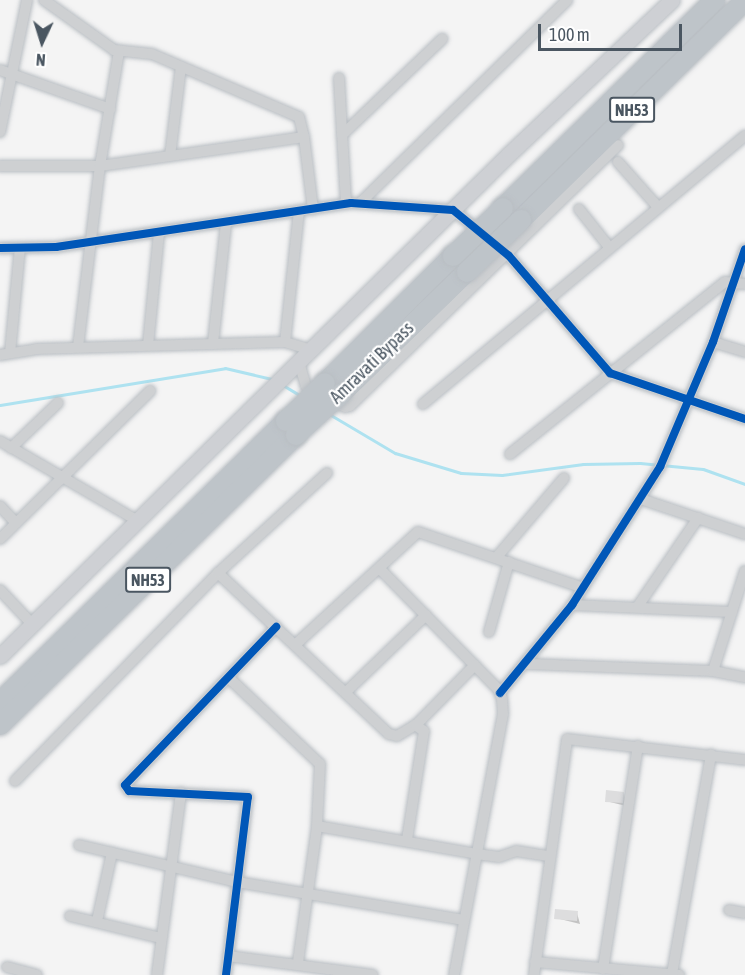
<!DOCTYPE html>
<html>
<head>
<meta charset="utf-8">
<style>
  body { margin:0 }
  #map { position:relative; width:745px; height:975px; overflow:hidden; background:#f4f4f4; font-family:"Asap Condensed",sans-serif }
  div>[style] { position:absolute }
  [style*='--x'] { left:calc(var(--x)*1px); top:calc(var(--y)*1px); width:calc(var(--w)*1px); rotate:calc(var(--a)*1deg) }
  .shadow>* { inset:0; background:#0003 }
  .stream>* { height:3px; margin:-1.5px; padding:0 1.5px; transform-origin:1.5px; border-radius:1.5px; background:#aee2f0 }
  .building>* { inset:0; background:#ddddde }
  .roads { filter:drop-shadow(0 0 2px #b9bec3) drop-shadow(0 0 2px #b9bec3) }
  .street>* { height:10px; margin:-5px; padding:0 5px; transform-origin:5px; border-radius:5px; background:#ced0d2 }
  .secondary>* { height:15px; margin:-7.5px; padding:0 7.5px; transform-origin:7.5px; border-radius:7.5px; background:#ced0d4 }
  .highway>* { height:20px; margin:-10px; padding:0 10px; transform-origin:10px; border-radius:10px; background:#bec4c9 }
  .bridges { filter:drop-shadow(0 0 2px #b9bec3) drop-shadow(0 0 2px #b9bec3) }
  .highway-bridge>* { height:20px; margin:-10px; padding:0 10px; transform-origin:10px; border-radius:10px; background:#bec4c9 }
  .cycleway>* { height:8px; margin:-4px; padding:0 4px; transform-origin:4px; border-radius:4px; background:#0057b8 }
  span { translate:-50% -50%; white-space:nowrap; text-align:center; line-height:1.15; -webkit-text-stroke:4.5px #fff; paint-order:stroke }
  .shield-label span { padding:2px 4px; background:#fff; border:2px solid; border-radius:4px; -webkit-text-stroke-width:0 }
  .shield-label { font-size:16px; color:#4a5661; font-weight:700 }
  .street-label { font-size:18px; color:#4a5661 }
  .north { position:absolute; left:12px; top:12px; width:60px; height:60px; -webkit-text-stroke:4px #fff; paint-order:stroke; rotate:184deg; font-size:16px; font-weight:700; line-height:24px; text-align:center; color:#4a5661 }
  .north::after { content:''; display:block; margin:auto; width:21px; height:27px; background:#4a5661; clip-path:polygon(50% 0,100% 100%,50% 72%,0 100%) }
  .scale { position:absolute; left:538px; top:24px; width:144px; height:27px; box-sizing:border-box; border:3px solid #4a5661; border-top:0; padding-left:8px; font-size:18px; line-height:21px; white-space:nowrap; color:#4a5661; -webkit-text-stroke:4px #fff; paint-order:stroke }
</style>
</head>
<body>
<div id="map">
  <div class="shadow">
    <i style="clip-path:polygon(624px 793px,626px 806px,606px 801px)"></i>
    <i style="clip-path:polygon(577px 913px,580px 924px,556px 918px)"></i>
  </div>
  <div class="stream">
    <i style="--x:281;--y:384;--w:23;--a:31"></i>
    <i style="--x:0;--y:405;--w:228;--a:-9.3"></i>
    <i style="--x:225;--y:368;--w:48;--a:13.2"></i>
    <i style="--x:329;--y:414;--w:77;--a:30.6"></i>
    <i style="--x:395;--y:453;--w:69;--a:16.9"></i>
    <i style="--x:461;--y:473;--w:41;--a:2.8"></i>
    <i style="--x:502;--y:475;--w:82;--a:-7.7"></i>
    <i style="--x:583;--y:464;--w:57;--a:-1"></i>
    <i style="--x:640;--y:463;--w:63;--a:5.4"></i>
    <i style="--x:703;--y:469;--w:45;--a:19.7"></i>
  </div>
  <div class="building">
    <i style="clip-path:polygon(606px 790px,624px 792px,623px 803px,605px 802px)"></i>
    <i style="clip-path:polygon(555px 909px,578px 911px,577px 921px,554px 919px)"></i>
  </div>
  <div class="roads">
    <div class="street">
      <i style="--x:44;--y:0;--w:86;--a:35.5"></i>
      <i style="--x:114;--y:50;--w:38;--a:6"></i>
      <i style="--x:152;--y:54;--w:160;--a:23.2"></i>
      <i style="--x:299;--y:117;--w:21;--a:76"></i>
      <i style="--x:0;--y:70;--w:117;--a:19.5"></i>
      <i style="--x:339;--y:78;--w:126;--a:86.8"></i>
      <i style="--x:0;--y:132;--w:135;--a:-78.4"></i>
      <i style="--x:342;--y:135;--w:139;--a:-43.8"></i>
      <i style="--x:170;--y:156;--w:90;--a:-83"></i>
      <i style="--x:618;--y:162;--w:59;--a:48.4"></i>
      <i style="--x:0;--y:166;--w:100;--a:0"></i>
      <i style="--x:100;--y:166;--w:206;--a:-8.1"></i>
      <i style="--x:304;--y:137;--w:73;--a:82.9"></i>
      <i style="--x:360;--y:203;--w:290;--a:-44.4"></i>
      <i style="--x:579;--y:209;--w:48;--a:51.7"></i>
      <i style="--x:493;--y:243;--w:21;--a:39"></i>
      <i style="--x:509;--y:256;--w:155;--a:49.2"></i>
      <i style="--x:610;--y:373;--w:143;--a:18.8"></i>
      <i style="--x:0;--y:248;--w:56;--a:-1"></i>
      <i style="--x:56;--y:247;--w:298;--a:-8.5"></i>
      <i style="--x:351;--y:203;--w:102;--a:3.9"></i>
      <i style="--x:453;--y:210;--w:36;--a:39"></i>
      <i style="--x:285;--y:342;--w:132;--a:-83.9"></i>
      <i style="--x:713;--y:342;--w:34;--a:17"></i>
      <i style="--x:213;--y:343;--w:121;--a:-83.8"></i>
      <i style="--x:148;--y:345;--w:113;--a:-84.4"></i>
      <i style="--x:78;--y:347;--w:182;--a:-83.1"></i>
      <i style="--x:100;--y:166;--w:117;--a:-80.6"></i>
      <i style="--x:10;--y:353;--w:105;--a:-84.6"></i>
      <i style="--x:0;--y:355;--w:36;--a:-9"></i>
      <i style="--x:36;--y:349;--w:249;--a:-1.6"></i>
      <i style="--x:285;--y:342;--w:27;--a:17"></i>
      <i style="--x:299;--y:362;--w:25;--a:74"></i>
      <i style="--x:306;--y:386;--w:44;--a:28.3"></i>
      <i style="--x:345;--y:407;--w:5;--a:-11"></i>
      <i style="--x:350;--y:406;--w:374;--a:-44.2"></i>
      <i style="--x:423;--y:404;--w:419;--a:-39.8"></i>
      <i style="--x:0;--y:441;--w:160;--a:30.1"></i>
      <i style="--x:11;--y:448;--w:65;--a:-43.8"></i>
      <i style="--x:510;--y:454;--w:275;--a:-38.7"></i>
      <i style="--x:725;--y:282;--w:20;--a:6"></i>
      <i style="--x:641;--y:499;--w:110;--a:18.6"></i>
      <i style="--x:0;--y:506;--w:23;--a:47"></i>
      <i style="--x:0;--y:539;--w:211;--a:-44.6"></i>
      <i style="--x:496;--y:558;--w:105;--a:-49.6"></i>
      <i style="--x:379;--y:568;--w:170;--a:45.5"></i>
      <i style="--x:498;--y:689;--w:11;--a:68"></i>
      <i style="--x:502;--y:699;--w:15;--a:86"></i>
      <i style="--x:503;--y:714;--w:266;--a:100.6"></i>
      <i style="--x:218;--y:573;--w:235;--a:43.3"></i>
      <i style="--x:389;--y:734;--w:8;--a:14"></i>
      <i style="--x:397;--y:736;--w:21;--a:-31"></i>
      <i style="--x:415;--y:725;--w:11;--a:34"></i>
      <i style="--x:424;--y:731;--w:110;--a:98.9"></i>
      <i style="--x:0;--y:590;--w:47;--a:46.7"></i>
      <i style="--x:572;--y:605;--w:160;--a:2.5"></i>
      <i style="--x:638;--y:606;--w:107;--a:-55.7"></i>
      <i style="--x:489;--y:632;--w:73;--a:-74.1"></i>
      <i style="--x:295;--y:645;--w:167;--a:-42.6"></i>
      <i style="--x:418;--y:532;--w:174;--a:18.7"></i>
      <i style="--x:528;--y:664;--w:185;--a:2.2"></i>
      <i style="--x:713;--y:671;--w:33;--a:11"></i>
      <i style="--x:713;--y:671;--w:105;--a:-72.3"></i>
      <i style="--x:229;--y:678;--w:125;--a:43.4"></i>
      <i style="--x:320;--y:764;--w:62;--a:92.8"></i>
      <i style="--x:346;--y:692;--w:111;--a:-43.9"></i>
      <i style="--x:500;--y:693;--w:114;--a:-50.7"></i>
      <i style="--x:572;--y:605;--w:164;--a:-57.5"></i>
      <i style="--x:660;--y:467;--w:136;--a:-67"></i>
      <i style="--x:713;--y:342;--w:98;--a:-71"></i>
      <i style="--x:416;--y:725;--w:84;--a:-45.5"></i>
      <i style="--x:15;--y:781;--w:291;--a:-45.7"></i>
      <i style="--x:218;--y:573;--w:148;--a:-42.5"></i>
      <i style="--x:79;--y:845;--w:162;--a:13.2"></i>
      <i style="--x:237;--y:882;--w:230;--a:9.5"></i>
      <i style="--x:729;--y:910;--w:16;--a:11"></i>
      <i style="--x:70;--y:916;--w:94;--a:13.6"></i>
      <i style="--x:97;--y:921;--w:70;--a:-77.6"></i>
      <i style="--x:228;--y:956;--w:146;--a:7.5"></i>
      <i style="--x:298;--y:962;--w:137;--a:-82"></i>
      <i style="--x:317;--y:826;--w:162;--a:9.9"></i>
      <i style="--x:477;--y:854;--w:22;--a:8"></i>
      <i style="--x:499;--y:857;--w:18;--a:-19"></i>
      <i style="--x:516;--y:851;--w:33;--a:9"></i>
      <i style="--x:535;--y:962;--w:145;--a:5.2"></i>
      <i style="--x:7;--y:967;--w:31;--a:15"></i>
      <i style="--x:603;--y:969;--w:226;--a:-81.1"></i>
      <i style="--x:672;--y:974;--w:223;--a:-79.9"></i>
      <i style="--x:157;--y:975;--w:184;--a:-82.5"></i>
      <i style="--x:226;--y:975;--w:179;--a:-83"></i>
      <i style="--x:248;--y:797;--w:119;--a:-177.1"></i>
      <i style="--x:129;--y:791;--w:7;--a:-124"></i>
      <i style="--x:125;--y:785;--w:219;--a:-46.3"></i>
      <i style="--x:534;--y:975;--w:238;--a:-82"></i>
      <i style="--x:567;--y:739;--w:179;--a:6.7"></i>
    </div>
    <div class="secondary">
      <i style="--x:0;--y:656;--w:715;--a:-44.6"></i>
      <i style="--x:509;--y:154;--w:224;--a:-43.4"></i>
    </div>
    <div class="highway">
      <i style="--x:503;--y:208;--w:297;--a:-44.5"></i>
      <i style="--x:521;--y:220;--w:313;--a:-44.4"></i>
      <i style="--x:325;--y:383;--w:180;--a:-44.8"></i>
      <i style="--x:342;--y:393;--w:174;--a:-44.1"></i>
      <i style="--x:0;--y:702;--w:401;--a:-44.5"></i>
      <i style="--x:0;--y:725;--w:414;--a:-44.4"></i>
    </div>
  </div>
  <div class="bridges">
    <div class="highway-bridge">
      <i style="--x:453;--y:256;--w:69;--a:-43.8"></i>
      <i style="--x:467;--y:272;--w:75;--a:-43.9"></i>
      <i style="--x:286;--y:421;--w:54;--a:-44.3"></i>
      <i style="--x:296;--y:435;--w:62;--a:-42.4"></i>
    </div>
  </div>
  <div class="cycleway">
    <i style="--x:0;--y:248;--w:56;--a:-1"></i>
    <i style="--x:56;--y:247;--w:298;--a:-8.5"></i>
    <i style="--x:351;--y:203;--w:102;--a:3.9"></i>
    <i style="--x:453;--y:210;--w:72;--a:39.4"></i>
    <i style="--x:509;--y:256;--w:155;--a:49.2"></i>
    <i style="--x:610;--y:373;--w:143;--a:18.8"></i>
    <i style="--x:500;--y:693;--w:114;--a:-50.7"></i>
    <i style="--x:572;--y:605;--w:164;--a:-57.5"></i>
    <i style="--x:660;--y:467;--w:136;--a:-67"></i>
    <i style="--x:713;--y:342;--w:98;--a:-71"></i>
    <i style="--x:226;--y:975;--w:179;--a:-83"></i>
    <i style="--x:248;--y:797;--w:119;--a:-177.1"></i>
    <i style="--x:129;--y:791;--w:7;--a:-124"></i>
    <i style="--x:125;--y:785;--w:219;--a:-46.3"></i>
  </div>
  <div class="shield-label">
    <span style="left:632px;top:110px">NH53</span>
    <span style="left:148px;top:580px">NH53</span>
  </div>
  <div class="street-label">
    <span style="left:372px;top:363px;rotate:-44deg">Amravati Bypass</span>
  </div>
  <div class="north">N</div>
  <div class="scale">100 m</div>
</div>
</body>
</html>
